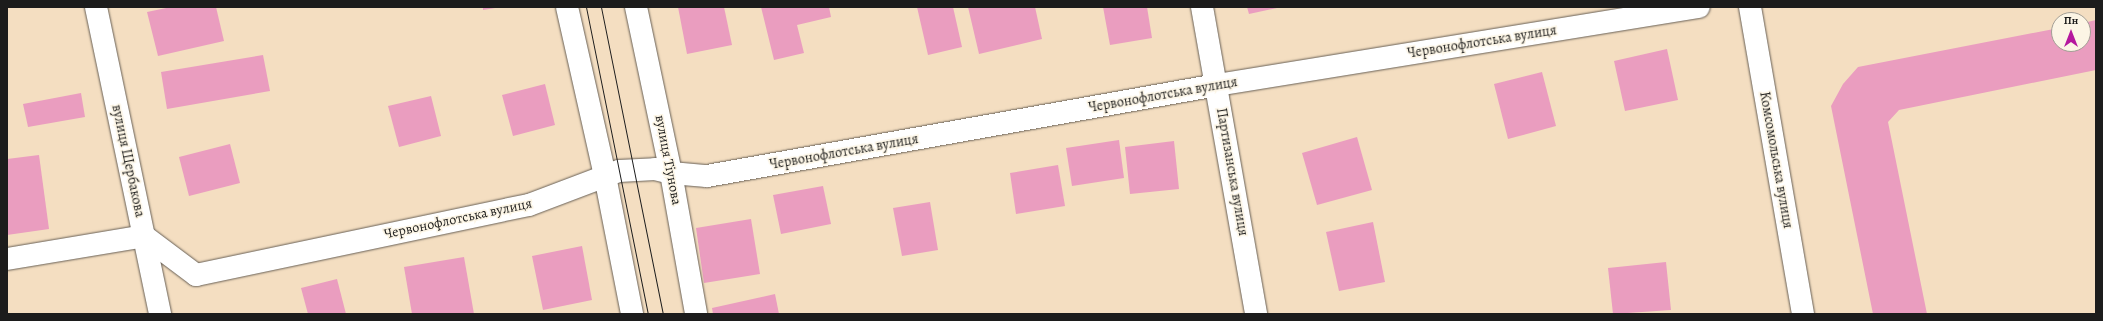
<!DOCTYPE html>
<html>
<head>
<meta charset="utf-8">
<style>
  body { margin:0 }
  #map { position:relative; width:2103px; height:321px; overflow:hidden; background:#f4dec1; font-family:Alegreya,serif }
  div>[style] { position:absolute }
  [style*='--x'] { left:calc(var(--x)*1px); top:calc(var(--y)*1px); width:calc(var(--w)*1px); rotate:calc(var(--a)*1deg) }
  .building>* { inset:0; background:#ea9dbf }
  .roads { filter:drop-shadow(0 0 1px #686056) drop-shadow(0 0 1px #686056) }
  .minor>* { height:22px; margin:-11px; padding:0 11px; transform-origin:11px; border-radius:11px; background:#fff }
  .tram>* { height:1px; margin:-0.5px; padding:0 0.5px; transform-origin:0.5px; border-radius:0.5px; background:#1c1c1c }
  span { translate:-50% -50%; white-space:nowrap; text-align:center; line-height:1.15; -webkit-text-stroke:3px #fcf5e5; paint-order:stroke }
  .street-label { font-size:14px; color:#1c1c1c }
  .frame { position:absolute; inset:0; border:8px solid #1c1c1c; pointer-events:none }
  .north { position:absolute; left:2051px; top:12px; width:40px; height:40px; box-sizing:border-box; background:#fcf5e5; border:1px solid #a29e95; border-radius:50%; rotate:0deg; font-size:11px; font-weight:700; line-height:16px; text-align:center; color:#1c1c1c }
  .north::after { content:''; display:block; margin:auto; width:14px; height:18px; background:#b5179e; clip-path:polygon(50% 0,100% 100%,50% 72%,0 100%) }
</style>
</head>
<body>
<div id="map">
  <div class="building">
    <i style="clip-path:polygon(171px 7px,216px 7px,224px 41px,158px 56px,147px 12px)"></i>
    <i style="clip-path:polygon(483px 7px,495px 7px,495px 8px,483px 10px)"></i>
    <i style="clip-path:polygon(678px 7px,724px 7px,732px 45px,687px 54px)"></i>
    <i style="clip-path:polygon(761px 7px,829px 7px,831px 17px,797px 25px,804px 53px,774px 60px)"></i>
    <i style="clip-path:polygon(917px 7px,953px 7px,962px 47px,928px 55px)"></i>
    <i style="clip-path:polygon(968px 7px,1035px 7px,1042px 39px,979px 54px)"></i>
    <i style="clip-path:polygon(1103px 7px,1147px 7px,1152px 38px,1110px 45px)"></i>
    <i style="clip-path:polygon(1247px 7px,1277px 7px,1277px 8px,1249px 14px)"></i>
    <i style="clip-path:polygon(2096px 20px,2096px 70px,1899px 110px,1888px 122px,1927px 314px,1873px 314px,1831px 106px,1843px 84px,1858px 67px,2059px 28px,2059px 44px,2083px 44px,2083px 23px)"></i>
    <i style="clip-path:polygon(1667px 49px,1678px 100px,1625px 111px,1614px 61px)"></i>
    <i style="clip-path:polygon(263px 55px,270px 91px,167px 109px,161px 72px)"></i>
    <i style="clip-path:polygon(1542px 72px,1556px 126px,1508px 139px,1494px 84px)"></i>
    <i style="clip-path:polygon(545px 84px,555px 125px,513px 136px,502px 95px)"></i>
    <i style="clip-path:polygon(81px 93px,85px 117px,28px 127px,23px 104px)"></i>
    <i style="clip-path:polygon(431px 96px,441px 136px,399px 147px,388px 106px)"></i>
    <i style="clip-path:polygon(1357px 137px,1372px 190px,1317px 205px,1302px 153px)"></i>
    <i style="clip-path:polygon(1119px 140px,1124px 178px,1072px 186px,1066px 148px)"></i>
    <i style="clip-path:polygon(1174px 141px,1179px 189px,1130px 194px,1125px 147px)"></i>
    <i style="clip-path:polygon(230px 144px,240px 183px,189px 196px,179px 157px)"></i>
    <i style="clip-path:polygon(39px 155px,49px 229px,7px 235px,7px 159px)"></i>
    <i style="clip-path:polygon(1058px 165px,1065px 206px,1016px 214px,1010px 173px)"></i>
    <i style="clip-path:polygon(823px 186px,831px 224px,781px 234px,773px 195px)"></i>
    <i style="clip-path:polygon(930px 202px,938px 250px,902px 256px,893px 208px)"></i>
    <i style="clip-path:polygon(751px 219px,760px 274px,704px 283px,696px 228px)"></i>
    <i style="clip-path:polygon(1373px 222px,1385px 282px,1339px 291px,1326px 232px)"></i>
    <i style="clip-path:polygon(582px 246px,592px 300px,543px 310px,532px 256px)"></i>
    <i style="clip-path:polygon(464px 257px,474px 314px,412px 314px,404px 267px)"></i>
    <i style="clip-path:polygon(1666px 262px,1671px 310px,1613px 314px,1608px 268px)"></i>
    <i style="clip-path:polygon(337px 279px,346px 314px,308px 314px,301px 288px)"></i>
    <i style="clip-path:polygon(775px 294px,779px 314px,713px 314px,712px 308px)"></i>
  </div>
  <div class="roads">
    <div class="minor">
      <i style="--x:96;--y:7;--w:314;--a:78.2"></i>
      <i style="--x:567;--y:7;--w:173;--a:77.3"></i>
      <i style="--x:605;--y:176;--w:141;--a:78.9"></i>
      <i style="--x:636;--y:7;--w:170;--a:78.1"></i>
      <i style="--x:671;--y:173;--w:143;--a:79.9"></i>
      <i style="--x:1202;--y:7;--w:312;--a:80"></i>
      <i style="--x:1750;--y:7;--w:312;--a:80.2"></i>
      <i style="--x:7;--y:259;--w:139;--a:-9.5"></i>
      <i style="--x:144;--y:236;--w:65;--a:36.9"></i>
      <i style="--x:196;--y:275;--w:340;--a:-11.9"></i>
      <i style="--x:529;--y:205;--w:96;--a:-20.7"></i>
      <i style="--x:619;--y:171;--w:36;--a:-3"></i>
      <i style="--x:655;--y:169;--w:16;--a:14"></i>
      <i style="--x:671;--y:173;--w:36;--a:5"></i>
      <i style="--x:707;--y:176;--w:518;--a:-10.12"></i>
      <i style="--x:1217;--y:85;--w:488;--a:-9.2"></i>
    </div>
  </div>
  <div class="tram">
    <i style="--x:586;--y:7;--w:313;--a:78.6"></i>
    <i style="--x:601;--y:7;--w:313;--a:78.6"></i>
  </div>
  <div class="street-label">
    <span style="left:1482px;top:42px;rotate:-9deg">Червонофлотська вулиця</span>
    <span style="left:1163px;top:95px;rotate:-10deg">Червонофлотська вулиця</span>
    <span style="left:844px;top:152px;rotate:-10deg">Червонофлотська вулиця</span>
    <span style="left:668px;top:160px;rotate:79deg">вулиця Тіунова</span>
    <span style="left:1776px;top:160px;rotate:80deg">Комсомольська вулиця</span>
    <span style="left:128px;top:161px;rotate:78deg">вулиця Щербакова</span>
    <span style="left:1232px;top:172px;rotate:80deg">Партизанська вулиця</span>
    <span style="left:458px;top:219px;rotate:-12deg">Червонофлотська вулиця</span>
  </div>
  <div class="frame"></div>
  <div class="north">Пн</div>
</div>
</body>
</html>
